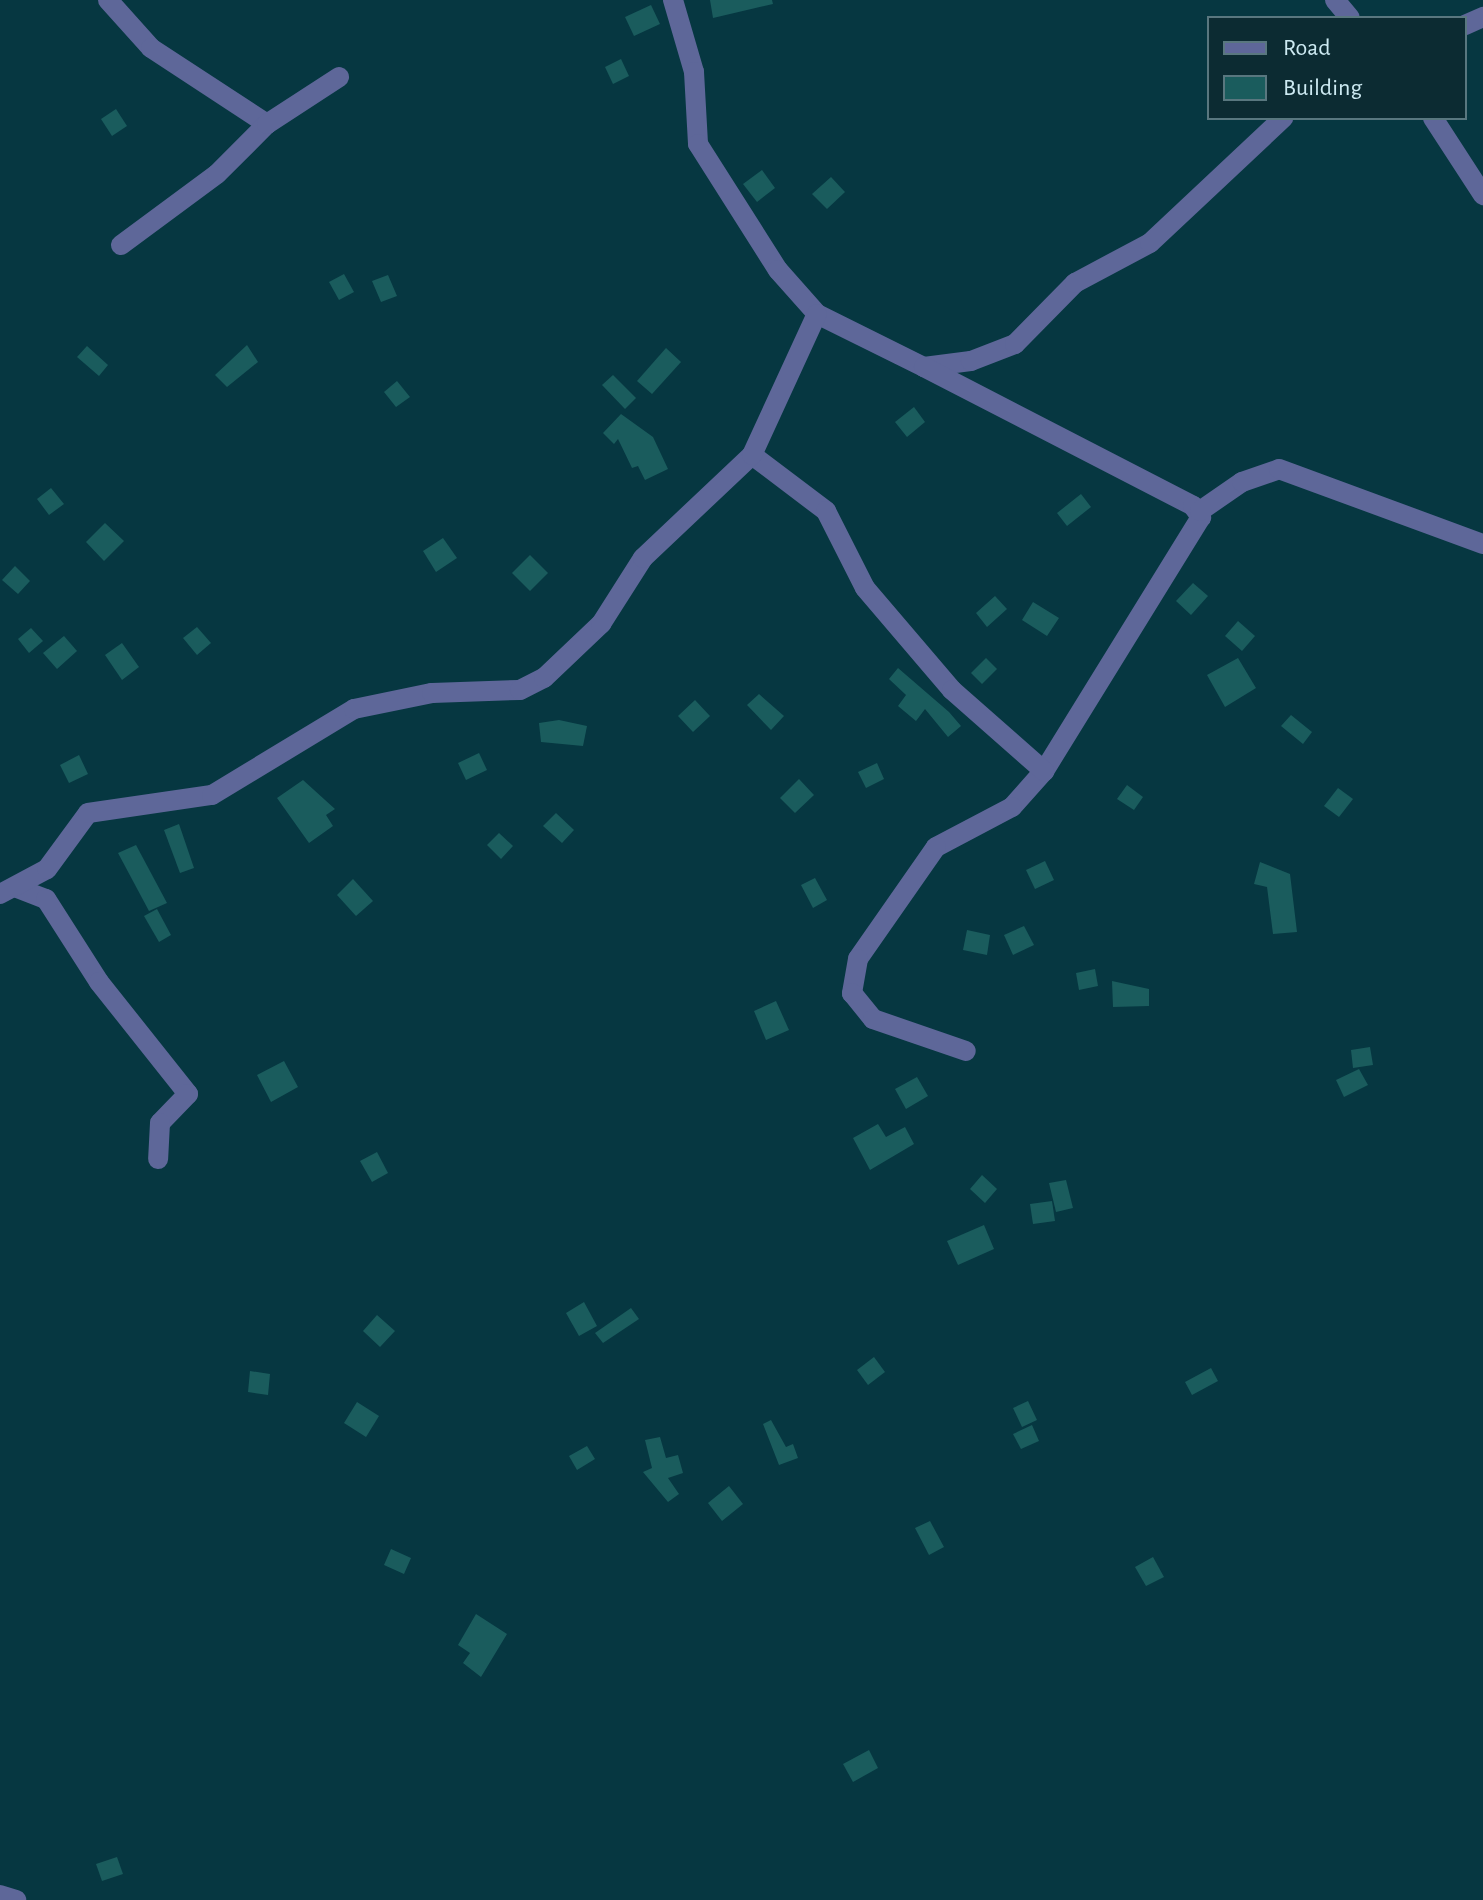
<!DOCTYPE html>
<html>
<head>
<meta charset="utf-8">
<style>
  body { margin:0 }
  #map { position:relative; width:1483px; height:1900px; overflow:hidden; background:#063741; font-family:"Alegreya Sans",sans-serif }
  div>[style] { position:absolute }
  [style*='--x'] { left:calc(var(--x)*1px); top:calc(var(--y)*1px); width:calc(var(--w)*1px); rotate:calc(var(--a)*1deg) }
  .building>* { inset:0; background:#1a5c5d }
  .street>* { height:20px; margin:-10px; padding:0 10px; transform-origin:10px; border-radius:10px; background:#5e6799 }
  span { translate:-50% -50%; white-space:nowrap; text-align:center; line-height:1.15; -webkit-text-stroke:6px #0c2b32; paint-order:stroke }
  .legend { position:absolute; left:1207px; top:16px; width:260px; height:104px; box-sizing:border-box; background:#0c2b32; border:2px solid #59777f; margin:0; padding:10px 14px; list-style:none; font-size:24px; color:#cdeaf2 }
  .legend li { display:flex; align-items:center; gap:16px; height:40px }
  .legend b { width:40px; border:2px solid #59777f }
</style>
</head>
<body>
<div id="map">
  <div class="building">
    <i style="clip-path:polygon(710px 0,772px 0,773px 4px,713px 18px)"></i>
    <i style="clip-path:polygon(651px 5px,660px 24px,634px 36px,625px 17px)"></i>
    <i style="clip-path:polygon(621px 59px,629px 76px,613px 84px,605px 67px)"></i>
    <i style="clip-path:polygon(116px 109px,127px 126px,112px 136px,101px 119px)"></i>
    <i style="clip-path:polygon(762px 170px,775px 188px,757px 202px,743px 184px)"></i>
    <i style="clip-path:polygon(831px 177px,845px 192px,827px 209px,812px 194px)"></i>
    <i style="clip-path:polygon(344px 274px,354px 292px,339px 300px,329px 282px)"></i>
    <i style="clip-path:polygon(388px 275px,397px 296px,381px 302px,372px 281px)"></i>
    <i style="clip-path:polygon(247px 345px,258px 362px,227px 387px,215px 375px)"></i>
    <i style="clip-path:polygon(87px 346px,108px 365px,99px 376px,77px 357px)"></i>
    <i style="clip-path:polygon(666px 348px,681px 362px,652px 394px,637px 381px)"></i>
    <i style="clip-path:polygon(613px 375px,636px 398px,625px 409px,602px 385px)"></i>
    <i style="clip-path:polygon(397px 381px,410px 397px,396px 407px,384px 392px)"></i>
    <i style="clip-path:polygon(914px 407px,925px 422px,907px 437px,895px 422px)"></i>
    <i style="clip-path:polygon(621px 414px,653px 437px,668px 469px,645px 480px,638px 466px,632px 468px,618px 439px,614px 444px,603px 433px)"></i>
    <i style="clip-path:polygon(51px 488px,64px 504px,49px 515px,37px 499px)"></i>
    <i style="clip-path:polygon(1081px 494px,1091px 507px,1067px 526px,1057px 513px)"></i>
    <i style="clip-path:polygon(105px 523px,124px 541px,104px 561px,86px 542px)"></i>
    <i style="clip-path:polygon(443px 538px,457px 558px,436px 572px,423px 551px)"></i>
    <i style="clip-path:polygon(530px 555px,548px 573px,530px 591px,512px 573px)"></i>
    <i style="clip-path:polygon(15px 566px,30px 581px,18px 594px,2px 580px)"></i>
    <i style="clip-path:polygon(1193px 583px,1208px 596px,1191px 615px,1176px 601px)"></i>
    <i style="clip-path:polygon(995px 596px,1007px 609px,987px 627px,976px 613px)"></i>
    <i style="clip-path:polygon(1033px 602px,1059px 618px,1047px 636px,1022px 620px)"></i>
    <i style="clip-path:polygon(1238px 621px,1255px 636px,1242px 651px,1225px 636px)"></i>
    <i style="clip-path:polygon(197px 627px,211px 643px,197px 655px,183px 638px)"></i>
    <i style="clip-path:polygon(31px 628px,43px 641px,29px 653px,18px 639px)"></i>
    <i style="clip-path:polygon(64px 636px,77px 651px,57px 669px,43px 653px)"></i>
    <i style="clip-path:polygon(122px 643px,139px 667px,122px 680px,105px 655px)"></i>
    <i style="clip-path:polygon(986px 658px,997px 669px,982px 684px,971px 673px)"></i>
    <i style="clip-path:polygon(1238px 658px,1256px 688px,1225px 707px,1207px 675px)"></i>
    <i style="clip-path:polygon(898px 668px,949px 712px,961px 726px,948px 737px,925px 709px,916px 721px,898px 706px,906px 695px,889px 679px)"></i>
    <i style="clip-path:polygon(759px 694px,784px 716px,771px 730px,747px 705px)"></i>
    <i style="clip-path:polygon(695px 700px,710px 716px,693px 732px,678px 716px)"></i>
    <i style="clip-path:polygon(1291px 715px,1312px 732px,1303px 744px,1281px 726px)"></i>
    <i style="clip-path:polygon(559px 720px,587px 726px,583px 746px,541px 742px,539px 723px)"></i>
    <i style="clip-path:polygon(479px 753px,487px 770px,466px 780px,458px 763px)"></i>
    <i style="clip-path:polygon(79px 755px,88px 774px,69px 783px,60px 765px)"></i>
    <i style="clip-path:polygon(877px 763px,884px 779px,866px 788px,858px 772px)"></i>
    <i style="clip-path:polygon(799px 779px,814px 795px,795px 813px,780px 798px)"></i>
    <i style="clip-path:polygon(303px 780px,335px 809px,326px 815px,333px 826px,309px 843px,277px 798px)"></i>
    <i style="clip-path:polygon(1127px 785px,1143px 797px,1134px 810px,1117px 799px)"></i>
    <i style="clip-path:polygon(1338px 788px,1353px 799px,1339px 817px,1324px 806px)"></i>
    <i style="clip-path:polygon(556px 813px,574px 830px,562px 843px,543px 826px)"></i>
    <i style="clip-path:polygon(179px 824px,194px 868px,180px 873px,164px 830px)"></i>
    <i style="clip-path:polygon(499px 833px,513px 846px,501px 859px,487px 845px)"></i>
    <i style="clip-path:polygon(136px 845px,167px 903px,149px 911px,118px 853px)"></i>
    <i style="clip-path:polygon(1045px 861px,1054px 880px,1035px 889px,1026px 870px)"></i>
    <i style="clip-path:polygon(1260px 862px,1290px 874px,1297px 932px,1273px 934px,1267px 887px,1254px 884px)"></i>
    <i style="clip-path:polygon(815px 878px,827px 900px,813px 908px,801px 885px)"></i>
    <i style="clip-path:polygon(353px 879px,373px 901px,356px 916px,337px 895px)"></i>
    <i style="clip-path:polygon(157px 909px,171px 935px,159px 942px,144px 916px)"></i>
    <i style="clip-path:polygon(1024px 926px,1034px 945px,1013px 955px,1004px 935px)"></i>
    <i style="clip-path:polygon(967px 930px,990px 935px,987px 955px,963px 950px)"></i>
    <i style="clip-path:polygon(1095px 969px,1098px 986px,1079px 990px,1076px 973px)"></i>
    <i style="clip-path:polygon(1112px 981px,1149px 989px,1149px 1006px,1113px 1007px)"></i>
    <i style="clip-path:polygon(776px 1001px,789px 1030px,766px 1040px,754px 1011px)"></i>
    <i style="clip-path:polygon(1370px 1047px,1373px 1065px,1353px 1068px,1351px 1050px)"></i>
    <i style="clip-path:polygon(284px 1061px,298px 1087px,271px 1102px,257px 1075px)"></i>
    <i style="clip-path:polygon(1359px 1069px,1368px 1085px,1344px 1097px,1336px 1080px)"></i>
    <i style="clip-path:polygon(917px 1077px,928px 1096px,906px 1109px,895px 1089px)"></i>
    <i style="clip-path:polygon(878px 1124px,886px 1137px,905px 1127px,914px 1144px,870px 1170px,853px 1138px)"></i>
    <i style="clip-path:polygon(377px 1152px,388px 1173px,372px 1182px,360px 1161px)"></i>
    <i style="clip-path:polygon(982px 1175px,997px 1189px,985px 1203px,970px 1189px)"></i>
    <i style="clip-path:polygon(1066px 1180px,1073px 1208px,1056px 1212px,1049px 1183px)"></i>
    <i style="clip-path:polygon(1052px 1201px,1055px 1221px,1033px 1224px,1030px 1204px)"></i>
    <i style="clip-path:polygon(984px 1225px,994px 1249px,958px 1265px,947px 1241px)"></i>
    <i style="clip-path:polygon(584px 1302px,597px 1326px,579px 1336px,566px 1313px)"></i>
    <i style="clip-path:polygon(631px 1308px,639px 1319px,603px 1343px,595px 1333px)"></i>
    <i style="clip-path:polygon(377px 1315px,395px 1331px,380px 1347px,363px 1331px)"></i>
    <i style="clip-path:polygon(874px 1357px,885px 1372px,868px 1385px,857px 1370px)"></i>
    <i style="clip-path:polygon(1211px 1368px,1218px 1381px,1192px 1395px,1185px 1382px)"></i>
    <i style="clip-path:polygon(250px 1371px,270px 1374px,268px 1395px,248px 1392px)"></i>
    <i style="clip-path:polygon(1028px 1401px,1037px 1420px,1022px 1427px,1013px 1408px)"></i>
    <i style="clip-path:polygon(357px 1402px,379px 1416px,366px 1437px,344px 1423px)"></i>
    <i style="clip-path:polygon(771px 1420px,786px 1447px,793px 1444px,798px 1458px,779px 1465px,763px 1424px)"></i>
    <i style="clip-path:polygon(1032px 1425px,1039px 1441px,1021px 1449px,1013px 1434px)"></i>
    <i style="clip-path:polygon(660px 1437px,666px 1458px,678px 1455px,683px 1473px,668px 1478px,679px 1494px,668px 1502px,643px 1472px,652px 1468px,645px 1440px)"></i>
    <i style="clip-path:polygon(587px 1446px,595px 1459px,577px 1470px,569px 1456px)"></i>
    <i style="clip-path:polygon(729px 1486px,743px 1504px,722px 1521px,708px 1503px)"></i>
    <i style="clip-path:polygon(930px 1521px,944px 1547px,929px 1555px,915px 1528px)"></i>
    <i style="clip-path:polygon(391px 1549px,411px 1558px,404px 1574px,384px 1565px)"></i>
    <i style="clip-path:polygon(1153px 1557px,1164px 1577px,1146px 1586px,1135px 1567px)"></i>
    <i style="clip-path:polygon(476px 1614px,507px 1634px,481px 1677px,463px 1663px,470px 1653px,458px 1645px)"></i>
    <i style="clip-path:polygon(869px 1750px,878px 1768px,853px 1782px,843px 1764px)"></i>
    <i style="clip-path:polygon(117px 1857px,123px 1874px,102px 1881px,96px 1864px)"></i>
  </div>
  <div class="street">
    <i style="--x:108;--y:0;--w:64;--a:48.1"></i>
    <i style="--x:151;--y:48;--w:139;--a:33.2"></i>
    <i style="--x:673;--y:0;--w:75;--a:73.7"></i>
    <i style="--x:694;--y:72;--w:72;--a:86.8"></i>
    <i style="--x:698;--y:144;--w:149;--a:57.6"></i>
    <i style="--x:778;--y:270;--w:59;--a:48.4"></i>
    <i style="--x:817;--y:314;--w:119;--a:26.4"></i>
    <i style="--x:924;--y:367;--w:47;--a:-7.3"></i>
    <i style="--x:971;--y:361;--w:47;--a:-21.1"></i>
    <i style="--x:1015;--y:344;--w:86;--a:-45.5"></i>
    <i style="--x:1075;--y:283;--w:85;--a:-28.1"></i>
    <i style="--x:1150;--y:243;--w:183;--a:-43.2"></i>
    <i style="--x:1335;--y:0;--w:23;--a:50"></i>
    <i style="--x:1465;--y:25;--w:20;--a:-24"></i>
    <i style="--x:1433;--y:118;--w:92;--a:57"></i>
    <i style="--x:121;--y:245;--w:119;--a:-36.5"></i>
    <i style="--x:217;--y:174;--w:71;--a:-45"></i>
    <i style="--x:267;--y:124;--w:86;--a:-33.1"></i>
    <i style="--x:924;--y:367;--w:303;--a:27.3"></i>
    <i style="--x:1193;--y:506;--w:14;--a:54"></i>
    <i style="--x:1201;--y:517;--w:299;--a:121.7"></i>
    <i style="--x:1044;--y:771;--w:48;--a:131.6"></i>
    <i style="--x:1012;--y:807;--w:86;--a:152.2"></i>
    <i style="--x:936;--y:847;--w:136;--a:124.9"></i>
    <i style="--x:858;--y:959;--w:35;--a:100"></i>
    <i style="--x:852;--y:993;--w:33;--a:51"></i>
    <i style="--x:873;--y:1019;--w:98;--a:19"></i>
    <i style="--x:752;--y:455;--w:93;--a:37.1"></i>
    <i style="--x:826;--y:511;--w:86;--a:63.1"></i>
    <i style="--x:865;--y:588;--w:134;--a:49.5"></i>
    <i style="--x:952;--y:690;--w:123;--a:41.4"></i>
    <i style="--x:1200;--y:511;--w:51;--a:-34.6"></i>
    <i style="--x:1242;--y:482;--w:39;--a:-19"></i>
    <i style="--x:1279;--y:469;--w:217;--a:20.2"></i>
    <i style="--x:17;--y:888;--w:31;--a:21"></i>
    <i style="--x:46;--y:899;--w:98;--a:57.4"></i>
    <i style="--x:99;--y:982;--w:143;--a:51.5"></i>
    <i style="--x:188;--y:1094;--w:40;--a:134"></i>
    <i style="--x:160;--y:1123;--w:36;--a:93"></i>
    <i style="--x:0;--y:894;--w:53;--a:-28"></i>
    <i style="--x:47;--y:869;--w:69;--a:-53.8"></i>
    <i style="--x:88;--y:813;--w:125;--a:-8.3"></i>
    <i style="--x:212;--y:795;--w:166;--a:-31.2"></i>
    <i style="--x:354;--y:709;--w:80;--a:-11.6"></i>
    <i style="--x:432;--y:693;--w:88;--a:-2"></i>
    <i style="--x:520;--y:690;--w:27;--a:-27"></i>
    <i style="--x:544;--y:678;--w:79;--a:-43.5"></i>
    <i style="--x:601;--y:624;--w:78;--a:-57.5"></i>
    <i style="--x:643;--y:558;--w:150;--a:-43.4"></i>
    <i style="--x:752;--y:455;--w:155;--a:-65.3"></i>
    <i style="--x:0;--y:1895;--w:17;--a:17"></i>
  </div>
  <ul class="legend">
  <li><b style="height:10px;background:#5e6799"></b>Road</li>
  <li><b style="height:22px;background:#1a5c5d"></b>Building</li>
  </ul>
</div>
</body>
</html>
